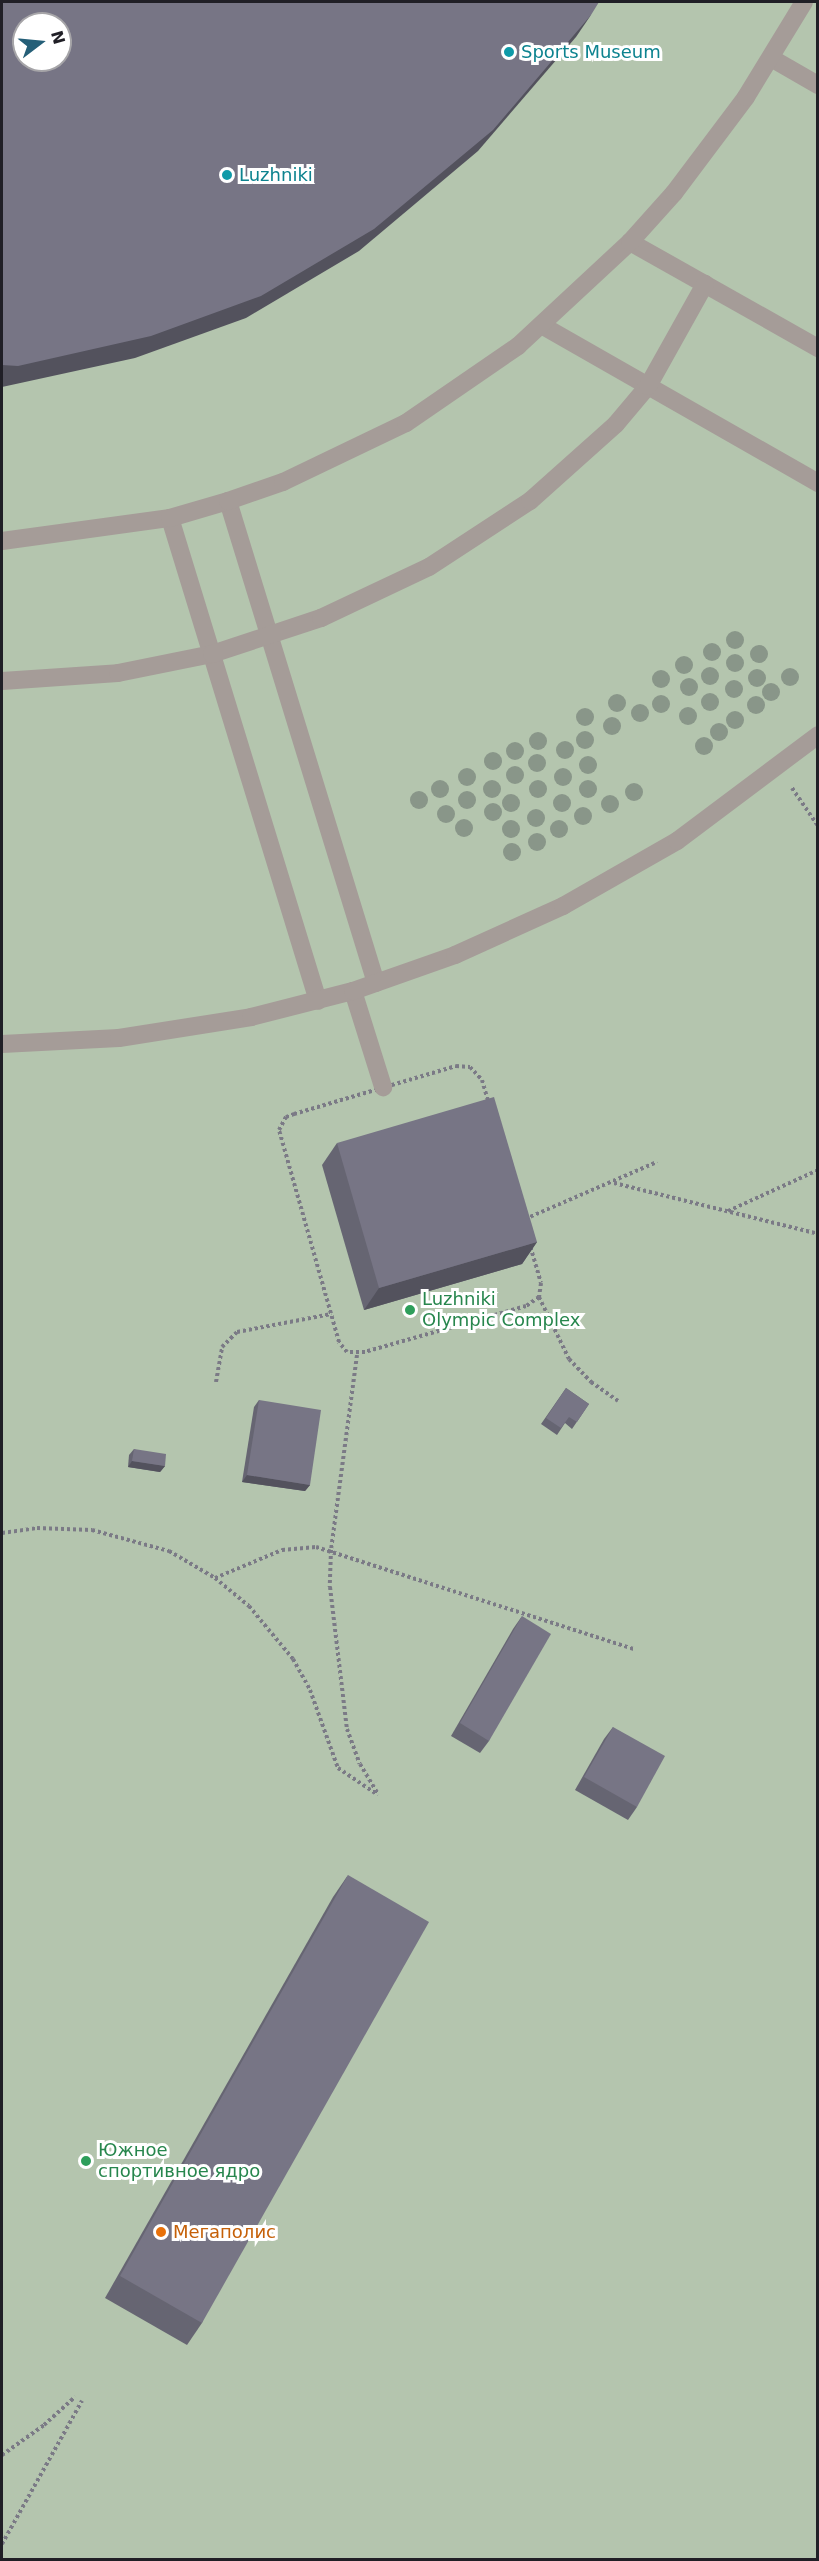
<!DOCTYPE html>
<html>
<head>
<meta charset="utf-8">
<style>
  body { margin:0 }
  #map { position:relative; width:819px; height:2561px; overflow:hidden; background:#e9e6f9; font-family:"DejaVu Sans",sans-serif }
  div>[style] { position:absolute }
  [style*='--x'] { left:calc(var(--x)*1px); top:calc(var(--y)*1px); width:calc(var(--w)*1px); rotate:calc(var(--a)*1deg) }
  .green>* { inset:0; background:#b4c5ae }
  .path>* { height:4px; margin-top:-2px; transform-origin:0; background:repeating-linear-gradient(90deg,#7b7a86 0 3px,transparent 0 6px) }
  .lane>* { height:18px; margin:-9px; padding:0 9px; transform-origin:9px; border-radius:9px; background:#a59c98 }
  .street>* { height:18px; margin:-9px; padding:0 9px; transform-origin:9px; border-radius:9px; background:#a59c98 }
  .trees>* { width:18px; height:18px; margin:-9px; border-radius:50%; background:#899689 }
  .wall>* { inset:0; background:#666572 }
  .shaded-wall>* { inset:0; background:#53525d }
  .building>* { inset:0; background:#777585 }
  .dots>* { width:16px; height:16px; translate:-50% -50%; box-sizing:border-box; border:3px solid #fff; border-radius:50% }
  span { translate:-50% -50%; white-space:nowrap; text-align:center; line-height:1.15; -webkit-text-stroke:6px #fff; paint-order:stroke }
  .culture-label { font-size:18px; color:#0d838f }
  .left { translate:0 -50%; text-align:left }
  .leisure-label { font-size:18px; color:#27864d }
  .food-label { font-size:18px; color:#c56008 }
  .frame { position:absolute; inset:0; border:3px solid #201f26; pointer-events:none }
  .north { position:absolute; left:12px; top:12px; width:60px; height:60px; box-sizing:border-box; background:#fff; border:2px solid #a6a5a8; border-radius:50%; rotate:74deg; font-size:16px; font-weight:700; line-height:24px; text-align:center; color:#201f26 }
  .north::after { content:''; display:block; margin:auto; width:21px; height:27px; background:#255f78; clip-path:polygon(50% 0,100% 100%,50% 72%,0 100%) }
</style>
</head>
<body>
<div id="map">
  <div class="green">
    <i style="clip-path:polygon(evenodd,2px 2px,817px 2px,817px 2559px,2px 2559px,2px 2px,24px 24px,60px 24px,60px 60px,24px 60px,24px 24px)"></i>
  </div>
  <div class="path">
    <i style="--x:792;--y:788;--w:46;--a:55.6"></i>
    <i style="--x:456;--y:1066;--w:14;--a:4"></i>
    <i style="--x:470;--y:1067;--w:18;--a:47"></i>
    <i style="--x:482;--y:1080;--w:211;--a:73.8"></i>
    <i style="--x:541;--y:1283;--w:14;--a:98"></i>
    <i style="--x:539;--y:1297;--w:16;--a:145"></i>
    <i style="--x:526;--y:1306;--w:167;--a:164.1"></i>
    <i style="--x:365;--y:1352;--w:18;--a:180"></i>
    <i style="--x:347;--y:1352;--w:13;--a:-129"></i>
    <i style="--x:339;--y:1342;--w:220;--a:-105.8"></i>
    <i style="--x:279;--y:1130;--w:15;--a:-62"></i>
    <i style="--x:286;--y:1117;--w:9;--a:-21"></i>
    <i style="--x:294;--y:1114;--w:169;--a:-16.5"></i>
    <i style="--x:614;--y:1183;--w:210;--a:14"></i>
    <i style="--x:728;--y:1211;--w:99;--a:-24.5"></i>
    <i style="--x:525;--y:1219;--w:144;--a:-23.4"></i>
    <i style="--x:539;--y:1297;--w:69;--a:64.2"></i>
    <i style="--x:569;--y:1359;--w:32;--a:46"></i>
    <i style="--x:591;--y:1382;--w:33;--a:35"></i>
    <i style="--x:357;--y:1355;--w:197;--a:97.6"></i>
    <i style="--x:331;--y:1550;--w:37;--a:92"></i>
    <i style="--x:330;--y:1587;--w:143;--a:83.2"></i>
    <i style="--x:347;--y:1729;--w:37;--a:70"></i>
    <i style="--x:360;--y:1764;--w:35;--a:59"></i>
    <i style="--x:216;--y:1382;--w:36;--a:-80"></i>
    <i style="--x:222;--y:1347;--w:21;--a:-45"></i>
    <i style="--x:237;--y:1332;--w:96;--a:-10.8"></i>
    <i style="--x:2;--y:1533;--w:35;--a:-8"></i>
    <i style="--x:37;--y:1528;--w:55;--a:2.1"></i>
    <i style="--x:92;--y:1530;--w:80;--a:15.3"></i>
    <i style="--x:169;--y:1551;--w:53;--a:30.4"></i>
    <i style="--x:215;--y:1578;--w:44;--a:39.5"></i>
    <i style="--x:249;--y:1606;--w:69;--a:50.3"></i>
    <i style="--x:293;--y:1659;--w:35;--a:61"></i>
    <i style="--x:310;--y:1690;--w:83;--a:70.3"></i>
    <i style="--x:338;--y:1768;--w:48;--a:34"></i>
    <i style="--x:215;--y:1578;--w:73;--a:-22.7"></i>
    <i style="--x:282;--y:1550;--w:34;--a:-5"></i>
    <i style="--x:316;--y:1547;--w:334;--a:17.8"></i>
    <i style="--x:2;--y:2455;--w:52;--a:-35.5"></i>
    <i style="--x:44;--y:2425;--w:42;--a:-42.1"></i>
    <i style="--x:2;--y:2544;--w:164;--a:-60.8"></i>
  </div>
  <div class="lane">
    <i style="--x:630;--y:242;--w:216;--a:29.4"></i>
    <i style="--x:543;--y:326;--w:317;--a:29.7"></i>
    <i style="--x:228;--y:501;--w:504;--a:72.93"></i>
    <i style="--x:170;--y:518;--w:505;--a:72.96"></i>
    <i style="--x:2;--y:681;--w:116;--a:-3.9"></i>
    <i style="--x:118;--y:673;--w:96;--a:-11.4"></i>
    <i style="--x:212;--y:654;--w:115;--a:-18.3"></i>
    <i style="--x:321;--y:618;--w:119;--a:-25.3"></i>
    <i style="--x:429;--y:567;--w:121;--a:-33.2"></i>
    <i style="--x:530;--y:501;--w:115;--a:-41.8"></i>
    <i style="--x:616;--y:424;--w:50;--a:-49.9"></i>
    <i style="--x:648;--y:386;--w:117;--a:-60.8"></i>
    <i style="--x:353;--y:991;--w:101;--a:72.6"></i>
    <i style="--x:2;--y:1044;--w:117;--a:-2.9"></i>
    <i style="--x:119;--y:1038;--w:134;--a:-9"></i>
    <i style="--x:251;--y:1017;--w:105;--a:-14.3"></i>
    <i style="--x:353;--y:991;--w:108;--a:-19.4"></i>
    <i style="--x:455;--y:955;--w:119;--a:-24.4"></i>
    <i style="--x:563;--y:906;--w:131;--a:-29.7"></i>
    <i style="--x:677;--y:841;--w:176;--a:-36.9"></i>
  </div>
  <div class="street">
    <i style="--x:771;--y:58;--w:54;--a:29.9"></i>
    <i style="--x:2;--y:541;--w:170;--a:-7.8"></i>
    <i style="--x:170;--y:518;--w:60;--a:-16.3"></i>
    <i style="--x:228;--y:501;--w:58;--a:-19.1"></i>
    <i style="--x:283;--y:482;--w:136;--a:-25.6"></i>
    <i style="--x:406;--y:423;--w:136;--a:-34.5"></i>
    <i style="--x:518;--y:346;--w:153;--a:-42.9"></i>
    <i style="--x:630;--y:242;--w:66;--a:-48.1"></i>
    <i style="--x:674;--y:193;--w:120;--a:-53.1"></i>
    <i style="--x:746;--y:97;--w:111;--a:-58.6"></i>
  </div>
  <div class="trees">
    <i style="left:735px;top:640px"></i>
    <i style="left:712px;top:652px"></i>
    <i style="left:759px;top:654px"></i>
    <i style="left:735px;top:663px"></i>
    <i style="left:684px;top:665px"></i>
    <i style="left:710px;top:676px"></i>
    <i style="left:790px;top:677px"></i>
    <i style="left:757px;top:678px"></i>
    <i style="left:661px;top:679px"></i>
    <i style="left:689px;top:687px"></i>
    <i style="left:734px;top:689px"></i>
    <i style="left:771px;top:692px"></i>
    <i style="left:710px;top:702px"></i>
    <i style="left:617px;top:703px"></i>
    <i style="left:661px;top:704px"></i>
    <i style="left:756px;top:705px"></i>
    <i style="left:640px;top:713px"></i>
    <i style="left:688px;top:716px"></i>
    <i style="left:585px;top:717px"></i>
    <i style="left:735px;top:720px"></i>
    <i style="left:612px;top:726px"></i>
    <i style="left:719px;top:732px"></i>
    <i style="left:585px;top:740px"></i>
    <i style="left:538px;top:741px"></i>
    <i style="left:704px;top:746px"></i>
    <i style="left:565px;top:750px"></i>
    <i style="left:515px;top:751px"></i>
    <i style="left:493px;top:761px"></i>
    <i style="left:537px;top:763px"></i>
    <i style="left:588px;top:765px"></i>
    <i style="left:515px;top:775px"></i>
    <i style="left:467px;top:777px"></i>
    <i style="left:563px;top:777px"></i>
    <i style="left:440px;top:789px"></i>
    <i style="left:492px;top:789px"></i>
    <i style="left:538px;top:789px"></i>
    <i style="left:588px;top:789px"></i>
    <i style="left:634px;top:792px"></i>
    <i style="left:419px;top:800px"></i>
    <i style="left:467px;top:800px"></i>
    <i style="left:511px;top:803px"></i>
    <i style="left:562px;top:803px"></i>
    <i style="left:610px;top:804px"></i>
    <i style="left:493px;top:812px"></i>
    <i style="left:446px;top:814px"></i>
    <i style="left:583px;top:816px"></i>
    <i style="left:536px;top:818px"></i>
    <i style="left:464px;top:828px"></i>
    <i style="left:511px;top:829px"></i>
    <i style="left:559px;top:829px"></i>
    <i style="left:537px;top:842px"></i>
    <i style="left:512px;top:852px"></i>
  </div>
  <div class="wall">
    <i style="clip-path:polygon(337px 1143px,537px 1242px,522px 1264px,364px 1310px,322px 1165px)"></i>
    <i style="clip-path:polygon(566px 1388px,589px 1404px,572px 1429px,565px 1423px,557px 1435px,541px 1424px)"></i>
    <i style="clip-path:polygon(259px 1400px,310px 1485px,305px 1491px,242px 1482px,254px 1407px)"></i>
    <i style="clip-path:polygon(134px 1449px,165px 1466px,160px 1472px,128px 1467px,129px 1455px)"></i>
    <i style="clip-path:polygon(522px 1616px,489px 1741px,480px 1753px,451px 1736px,513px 1629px)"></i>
    <i style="clip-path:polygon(613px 1727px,637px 1807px,628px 1820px,575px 1790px,604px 1739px)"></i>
    <i style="clip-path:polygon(348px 1875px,202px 2323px,187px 2345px,105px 2298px,333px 1897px)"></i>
  </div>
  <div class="shaded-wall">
    <i style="clip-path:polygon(591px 15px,576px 37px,478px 151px,359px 251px,246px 318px,135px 358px,2px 387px,2px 365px)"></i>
    <i style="clip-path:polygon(537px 1242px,522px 1264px,364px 1310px,379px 1288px)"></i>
    <i style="clip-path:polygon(132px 1461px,165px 1466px,160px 1472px,128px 1467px)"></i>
    <i style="clip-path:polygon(247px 1475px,310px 1485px,305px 1491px,242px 1482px)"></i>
  </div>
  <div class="building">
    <i style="clip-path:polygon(evenodd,2px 2px,599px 2px,591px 15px,493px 130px,374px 229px,261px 296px,151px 336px,18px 366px,2px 365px,2px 2px,24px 24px,60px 24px,60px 60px,24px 60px,24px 24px)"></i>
    <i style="clip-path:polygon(494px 1097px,537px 1242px,379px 1288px,337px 1143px)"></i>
    <i style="clip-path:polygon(566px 1388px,589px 1404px,577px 1422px,569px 1417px,561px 1428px,546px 1418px)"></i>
    <i style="clip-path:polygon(259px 1400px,321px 1410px,310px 1485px,247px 1475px)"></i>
    <i style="clip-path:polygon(134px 1449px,166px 1454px,165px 1466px,132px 1461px)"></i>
    <i style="clip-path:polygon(522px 1616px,551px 1634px,489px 1741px,460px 1723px)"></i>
    <i style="clip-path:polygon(613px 1727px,665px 1756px,637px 1807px,584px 1777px)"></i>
    <i style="clip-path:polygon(348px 1875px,429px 1922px,202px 2323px,120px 2276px)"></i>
  </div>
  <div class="dots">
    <i style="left:509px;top:52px;background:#0f9aa8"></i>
    <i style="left:227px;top:175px;background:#0f9aa8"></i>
    <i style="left:410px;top:1310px;background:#2e9e5b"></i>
    <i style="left:86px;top:2161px;background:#2e9e5b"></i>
    <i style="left:161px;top:2232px;background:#e8710a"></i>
  </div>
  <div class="culture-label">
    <span class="left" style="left:521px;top:52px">Sports Museum</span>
    <span class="left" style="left:239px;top:175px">Luzhniki</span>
  </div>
  <div class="leisure-label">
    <span class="left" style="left:422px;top:1310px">Luzhniki<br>Olympic Complex</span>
    <span class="left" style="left:98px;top:2161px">Южное<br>спортивное ядро</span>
  </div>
  <div class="food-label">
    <span class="left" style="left:173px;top:2232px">Мегаполис</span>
  </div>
  <div class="frame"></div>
  <div class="north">N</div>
</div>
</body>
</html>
